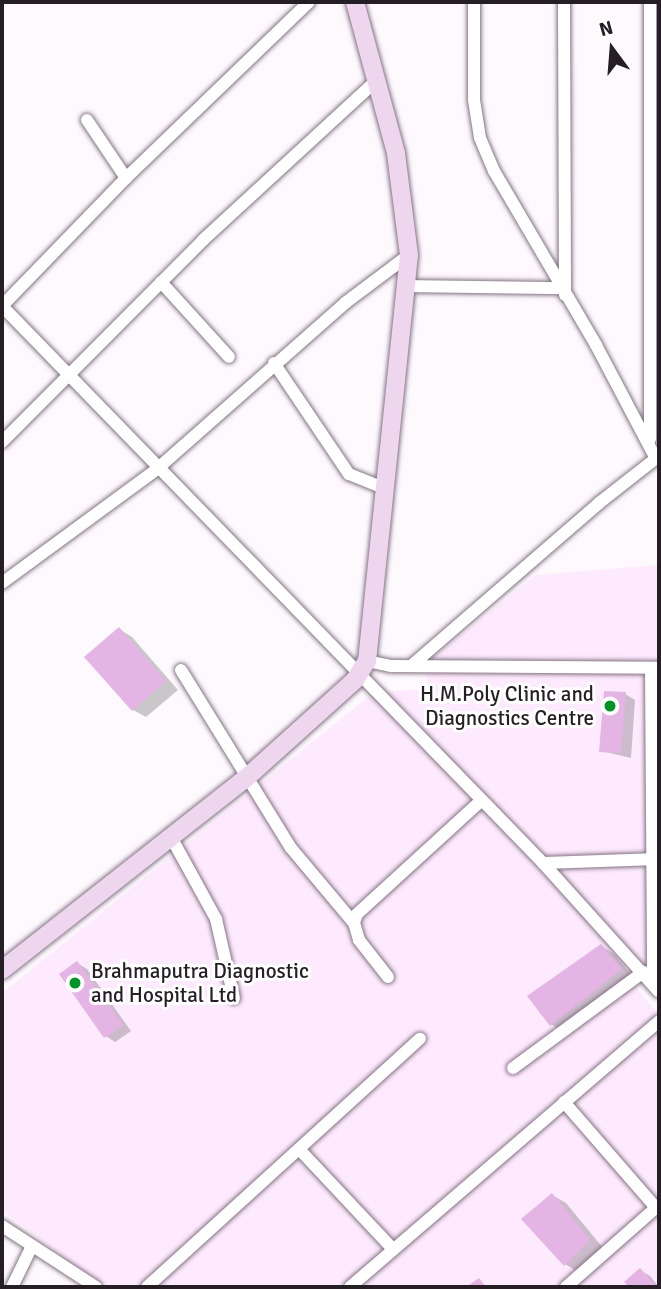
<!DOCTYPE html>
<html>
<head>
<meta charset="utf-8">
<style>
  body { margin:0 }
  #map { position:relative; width:661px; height:1289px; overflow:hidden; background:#fdf9fd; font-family:Signika,sans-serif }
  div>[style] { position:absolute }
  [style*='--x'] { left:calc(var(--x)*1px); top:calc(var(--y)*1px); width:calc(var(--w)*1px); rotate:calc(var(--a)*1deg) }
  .built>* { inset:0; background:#feeafe }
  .shadow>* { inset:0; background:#0003 }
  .building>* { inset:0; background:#e3b4e4 }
  .roads { filter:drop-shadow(0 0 2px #847484) drop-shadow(0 0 2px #847484) }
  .street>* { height:12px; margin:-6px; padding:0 6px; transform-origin:6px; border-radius:6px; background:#fff }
  .secondary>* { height:18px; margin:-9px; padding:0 9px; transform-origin:9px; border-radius:9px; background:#edd6ee }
  .dots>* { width:19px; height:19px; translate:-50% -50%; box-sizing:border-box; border:4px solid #fff; border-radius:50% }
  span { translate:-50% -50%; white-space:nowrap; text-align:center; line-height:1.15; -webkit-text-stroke:6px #fff; paint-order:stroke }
  .poi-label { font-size:21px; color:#251e25 }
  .right { translate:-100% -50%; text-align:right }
  .left { translate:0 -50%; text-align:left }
  .frame { position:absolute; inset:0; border:4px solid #251e25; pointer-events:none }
  .north { position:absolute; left:577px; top:14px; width:70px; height:70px; -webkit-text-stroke:5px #fff; paint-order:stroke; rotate:344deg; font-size:19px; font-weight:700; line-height:28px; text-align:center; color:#251e25 }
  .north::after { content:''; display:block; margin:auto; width:24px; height:32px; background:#251e25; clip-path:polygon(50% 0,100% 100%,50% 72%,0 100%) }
</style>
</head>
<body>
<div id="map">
  <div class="built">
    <i style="clip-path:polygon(659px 565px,659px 981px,632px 983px,659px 1015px,659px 1287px,103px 1287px,2px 1210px,2px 993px,374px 692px,428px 689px,427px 662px,536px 575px)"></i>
  </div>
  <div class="shadow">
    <i style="clip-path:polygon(119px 629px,132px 637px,178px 690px,146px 717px,133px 710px)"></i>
    <i style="clip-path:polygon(625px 694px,635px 700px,631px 758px,601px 751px)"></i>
    <i style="clip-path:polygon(601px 946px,614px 954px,634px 978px,564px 1032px,551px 1024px)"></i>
    <i style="clip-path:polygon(77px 963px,87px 969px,131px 1031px,115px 1042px,106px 1036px)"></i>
    <i style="clip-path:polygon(552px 1195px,566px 1203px,603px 1248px,578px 1272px,565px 1264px)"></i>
    <i style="clip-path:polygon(640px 1270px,650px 1276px,659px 1287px,632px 1287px,627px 1282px)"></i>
  </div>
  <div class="building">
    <i style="clip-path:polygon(119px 627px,166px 681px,132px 711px,84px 657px)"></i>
    <i style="clip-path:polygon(604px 691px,626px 692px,621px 753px,599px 752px)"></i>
    <i style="clip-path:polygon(601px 944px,622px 969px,550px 1026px,527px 996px)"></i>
    <i style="clip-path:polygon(77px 961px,123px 1025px,104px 1038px,59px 974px)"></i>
    <i style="clip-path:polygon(552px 1193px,590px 1240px,564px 1266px,521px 1219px)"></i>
    <i style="clip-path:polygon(640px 1268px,657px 1287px,629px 1287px,624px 1282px)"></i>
    <i style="clip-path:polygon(479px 1278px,486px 1287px,466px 1287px)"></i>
  </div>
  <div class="roads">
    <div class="street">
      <i style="--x:474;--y:2;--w:98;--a:90"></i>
      <i style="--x:474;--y:100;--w:38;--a:81"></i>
      <i style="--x:480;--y:138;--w:36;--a:67"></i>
      <i style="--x:494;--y:171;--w:202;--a:59.6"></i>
      <i style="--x:596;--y:345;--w:129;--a:62.2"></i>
      <i style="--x:564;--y:2;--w:293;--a:89.8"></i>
      <i style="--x:87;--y:120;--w:70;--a:56.1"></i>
      <i style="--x:161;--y:282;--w:101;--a:47.8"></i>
      <i style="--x:409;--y:286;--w:152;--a:0.8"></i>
      <i style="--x:2;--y:306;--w:776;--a:45.83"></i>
      <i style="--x:543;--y:863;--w:173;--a:48"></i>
      <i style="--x:2;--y:306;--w:178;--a:-45.9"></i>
      <i style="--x:126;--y:178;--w:254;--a:-43.9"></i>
      <i style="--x:274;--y:363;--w:134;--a:56"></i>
      <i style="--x:349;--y:474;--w:40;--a:22"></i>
      <i style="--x:650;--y:439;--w:437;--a:-90"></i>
      <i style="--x:2;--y:442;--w:285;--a:-45.1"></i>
      <i style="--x:203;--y:240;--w:236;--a:-42.6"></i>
      <i style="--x:2;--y:583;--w:192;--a:-36.3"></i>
      <i style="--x:157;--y:469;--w:251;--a:-41.4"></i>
      <i style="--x:345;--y:303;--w:80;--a:-36.9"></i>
      <i style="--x:367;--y:661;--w:25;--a:12"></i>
      <i style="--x:391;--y:666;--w:268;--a:0.4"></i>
      <i style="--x:411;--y:666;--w:249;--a:-40.9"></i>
      <i style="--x:599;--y:503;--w:76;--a:-38.1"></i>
      <i style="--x:651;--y:668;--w:316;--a:89.6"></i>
      <i style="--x:181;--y:670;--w:209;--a:58.3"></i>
      <i style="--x:291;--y:848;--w:98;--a:50"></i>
      <i style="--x:171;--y:837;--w:94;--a:61.2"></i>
      <i style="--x:216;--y:919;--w:81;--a:77.2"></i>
      <i style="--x:543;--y:863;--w:116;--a:-2"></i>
      <i style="--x:388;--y:977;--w:47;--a:-128.1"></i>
      <i style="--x:359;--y:940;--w:18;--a:-106"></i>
      <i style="--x:354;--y:923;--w:9;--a:-72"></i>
      <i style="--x:357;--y:914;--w:169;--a:-42.4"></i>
      <i style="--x:513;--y:1068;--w:162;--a:-36.4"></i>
      <i style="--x:564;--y:1102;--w:140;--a:49"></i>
      <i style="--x:299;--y:1149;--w:137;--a:46.8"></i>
      <i style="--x:2;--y:1226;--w:112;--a:33"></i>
      <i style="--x:12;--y:1287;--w:43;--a:-64"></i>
      <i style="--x:147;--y:1287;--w:369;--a:-42.3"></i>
      <i style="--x:350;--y:1287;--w:408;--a:-40.7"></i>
      <i style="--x:566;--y:1287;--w:124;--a:-41.4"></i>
    </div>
    <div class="secondary">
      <i style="--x:2;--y:970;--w:309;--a:-38.2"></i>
      <i style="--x:245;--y:779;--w:148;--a:-42"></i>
      <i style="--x:355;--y:680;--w:22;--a:-58"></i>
      <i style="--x:367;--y:661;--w:408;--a:-84.1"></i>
      <i style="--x:409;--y:255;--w:103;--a:-97.3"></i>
      <i style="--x:396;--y:153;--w:156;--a:-105.2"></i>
    </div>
  </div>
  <div class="dots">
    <i style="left:610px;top:706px;background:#009328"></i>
    <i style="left:75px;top:983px;background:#009328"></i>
  </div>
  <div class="poi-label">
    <span class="right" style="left:594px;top:706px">H.M.Poly Clinic and<br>Diagnostics Centre</span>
    <span class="left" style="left:91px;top:983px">Brahmaputra Diagnostic<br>and Hospital Ltd</span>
  </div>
  <div class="frame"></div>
  <div class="north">N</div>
</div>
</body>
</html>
